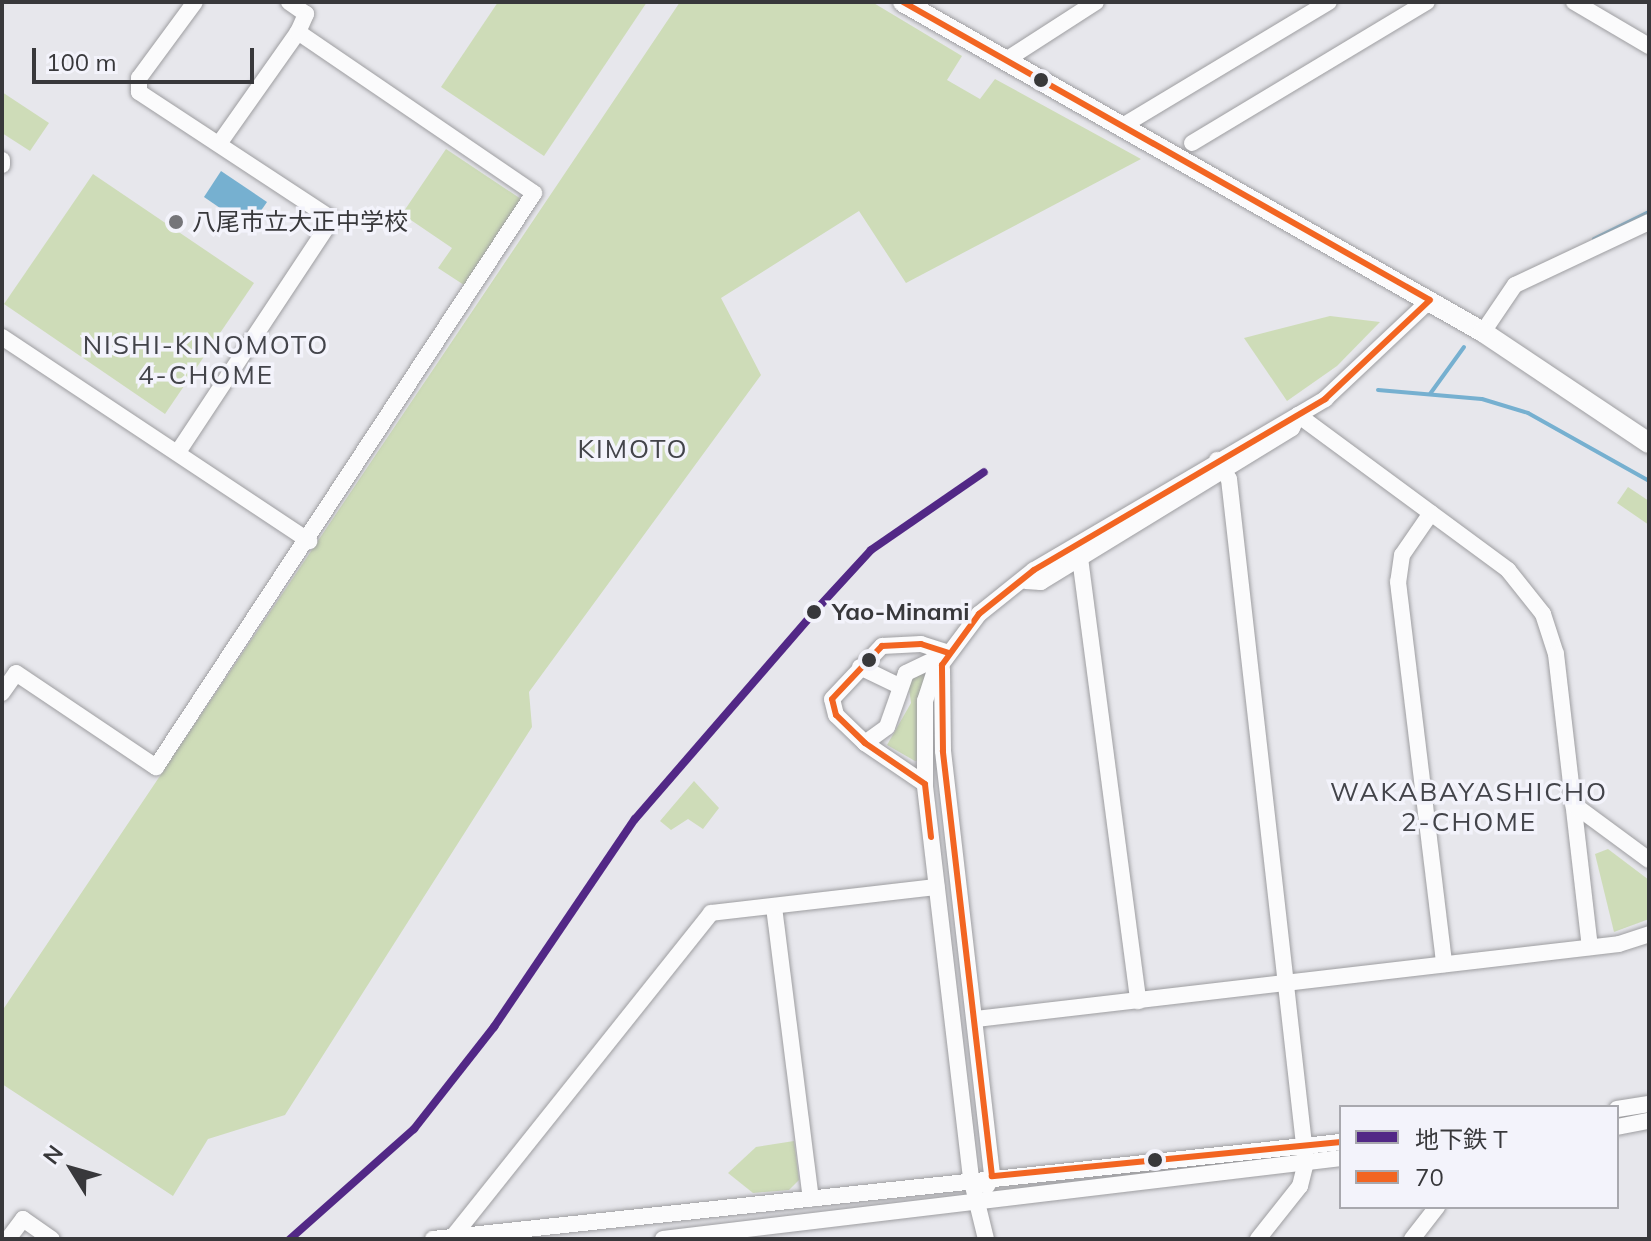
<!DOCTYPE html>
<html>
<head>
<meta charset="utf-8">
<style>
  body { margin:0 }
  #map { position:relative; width:1651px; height:1241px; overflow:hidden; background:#e7e7ec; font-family:Mulish,"Noto Sans JP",sans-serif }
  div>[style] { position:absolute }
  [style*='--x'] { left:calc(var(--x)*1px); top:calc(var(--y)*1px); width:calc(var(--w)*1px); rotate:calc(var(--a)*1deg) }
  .green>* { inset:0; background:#cedcb8 }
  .water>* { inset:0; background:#76b0d0 }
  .stream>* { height:4px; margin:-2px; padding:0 2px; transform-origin:2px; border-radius:2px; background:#76b0d0 }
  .roads { filter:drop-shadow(0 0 2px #9e9ea1) drop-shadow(0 0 2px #9e9ea1) }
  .minor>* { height:16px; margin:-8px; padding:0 8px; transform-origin:8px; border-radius:8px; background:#fbfbfc }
  .major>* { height:20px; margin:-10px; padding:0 10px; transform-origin:10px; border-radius:10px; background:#fbfbfc }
  .bus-1>* { height:6px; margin:-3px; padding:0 3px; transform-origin:3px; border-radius:3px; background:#f26522 }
  .metro-1>* { height:8px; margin:-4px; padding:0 4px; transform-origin:4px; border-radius:4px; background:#522886 }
  .dots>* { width:22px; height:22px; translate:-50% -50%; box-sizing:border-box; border:4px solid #f3f3fb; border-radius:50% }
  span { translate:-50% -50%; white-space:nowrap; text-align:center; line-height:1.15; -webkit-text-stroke:7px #f3f3fb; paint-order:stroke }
  .poi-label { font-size:24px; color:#38383b }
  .left { translate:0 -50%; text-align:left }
  .stop-label { font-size:24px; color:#38383b; font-weight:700 }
  .neighbourhood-label { font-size:26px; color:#43444a; letter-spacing:2px }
  .frame { position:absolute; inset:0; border:4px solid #38383b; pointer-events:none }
  .legend { position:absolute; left:1339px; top:1105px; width:280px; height:104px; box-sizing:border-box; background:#f3f3fb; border:2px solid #a8a8ae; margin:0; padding:10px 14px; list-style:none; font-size:24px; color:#38383b }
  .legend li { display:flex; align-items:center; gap:16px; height:40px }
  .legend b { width:40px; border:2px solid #a8a8ae }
  .north { position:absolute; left:32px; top:1129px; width:80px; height:80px; -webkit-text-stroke:6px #f3f3fb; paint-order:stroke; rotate:307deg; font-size:22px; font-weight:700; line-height:32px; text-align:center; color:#38383b }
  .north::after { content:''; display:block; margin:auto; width:28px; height:36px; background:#38383b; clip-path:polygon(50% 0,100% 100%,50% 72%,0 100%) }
  .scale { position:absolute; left:32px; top:48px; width:222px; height:36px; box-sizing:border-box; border:4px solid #38383b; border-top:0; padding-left:10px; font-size:24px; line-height:28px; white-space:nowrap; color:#38383b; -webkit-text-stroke:6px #f3f3fb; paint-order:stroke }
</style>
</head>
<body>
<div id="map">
  <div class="green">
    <i style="clip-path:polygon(498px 2px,647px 2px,544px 156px,441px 87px)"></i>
    <i style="clip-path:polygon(680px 2px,872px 2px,962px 56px,947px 80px,980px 99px,995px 79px,1141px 159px,906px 283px,859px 211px,721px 298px,761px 375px,529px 692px,532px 727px,285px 1115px,208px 1139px,173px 1196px,2px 1084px,2px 1011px)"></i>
    <i style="clip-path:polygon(2px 92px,49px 123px,30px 151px,2px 133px)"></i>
    <i style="clip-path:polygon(446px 149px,521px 199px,464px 285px,438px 268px,452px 248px,402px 214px)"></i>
    <i style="clip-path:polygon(93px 174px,254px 283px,165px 414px,4px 304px)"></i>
    <i style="clip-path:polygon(1330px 316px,1380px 322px,1337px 366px,1287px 401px,1244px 338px)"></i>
    <i style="clip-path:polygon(1628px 487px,1649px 501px,1649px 525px,1617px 503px)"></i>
    <i style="clip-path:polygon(930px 668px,920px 760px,915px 761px,887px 745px,911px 703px,908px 680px)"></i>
    <i style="clip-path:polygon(694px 781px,719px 808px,703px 829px,688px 819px,671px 830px,660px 821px)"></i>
    <i style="clip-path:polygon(1608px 849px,1649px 880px,1649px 919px,1614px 932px,1595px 854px)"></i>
    <i style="clip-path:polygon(794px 1141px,799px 1180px,789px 1190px,753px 1193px,728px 1173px,756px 1147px)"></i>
  </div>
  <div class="water">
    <i style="clip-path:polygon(221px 171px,267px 202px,249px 228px,204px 197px)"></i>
  </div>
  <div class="stream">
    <i style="--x:1594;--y:239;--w:61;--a:-26.1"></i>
    <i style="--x:1378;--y:390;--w:104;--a:4.9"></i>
    <i style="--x:1482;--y:399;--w:48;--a:16.9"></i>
    <i style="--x:1528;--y:413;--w:139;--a:29.3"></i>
    <i style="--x:1430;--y:394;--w:58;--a:-54.1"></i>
  </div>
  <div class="roads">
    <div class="minor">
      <i style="--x:1574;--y:2;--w:87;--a:30.4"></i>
      <i style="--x:1006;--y:60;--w:107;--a:-32.8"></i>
      <i style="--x:1124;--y:125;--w:239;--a:-31"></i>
      <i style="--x:221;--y:141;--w:133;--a:-54.8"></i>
      <i style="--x:298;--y:32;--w:20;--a:-66"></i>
      <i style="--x:306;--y:14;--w:21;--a:-145"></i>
      <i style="--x:1192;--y:143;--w:274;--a:-31"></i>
      <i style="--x:2;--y:160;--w:5;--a:90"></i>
      <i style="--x:1483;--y:332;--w:57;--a:-55.8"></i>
      <i style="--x:1515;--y:285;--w:148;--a:-25.2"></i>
      <i style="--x:2;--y:337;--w:369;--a:33.6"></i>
      <i style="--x:1298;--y:415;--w:261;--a:36.4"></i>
      <i style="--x:1508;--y:570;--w:56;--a:51.5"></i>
      <i style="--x:1543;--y:614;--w:42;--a:72"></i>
      <i style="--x:1556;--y:654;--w:295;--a:83.4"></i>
      <i style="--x:178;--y:452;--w:279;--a:-56.5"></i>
      <i style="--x:332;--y:219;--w:231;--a:-146.7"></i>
      <i style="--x:139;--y:92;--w:14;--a:-90"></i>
      <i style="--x:139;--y:78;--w:94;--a:-53.6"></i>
      <i style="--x:1217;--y:460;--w:22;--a:58"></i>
      <i style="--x:1229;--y:479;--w:687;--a:83.57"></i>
      <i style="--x:1306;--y:1162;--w:25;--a:104"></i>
      <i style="--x:1300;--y:1186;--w:68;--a:128.4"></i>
      <i style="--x:1431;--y:513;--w:51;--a:124.6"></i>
      <i style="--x:1402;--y:555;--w:27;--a:98"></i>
      <i style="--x:1398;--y:582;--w:385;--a:83.1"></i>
      <i style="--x:1080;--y:558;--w:447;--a:82.5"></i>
      <i style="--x:1026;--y:581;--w:15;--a:4"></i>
      <i style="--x:1041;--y:582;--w:294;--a:-31.5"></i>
      <i style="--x:1292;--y:428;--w:14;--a:-65"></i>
      <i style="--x:860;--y:667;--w:41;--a:25.9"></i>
      <i style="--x:942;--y:669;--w:82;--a:89.3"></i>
      <i style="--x:943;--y:751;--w:428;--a:83.4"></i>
      <i style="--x:992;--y:1176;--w:11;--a:117"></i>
      <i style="--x:2;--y:693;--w:24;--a:-55"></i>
      <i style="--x:16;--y:673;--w:169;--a:33.9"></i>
      <i style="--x:156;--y:767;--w:687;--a:-56.63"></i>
      <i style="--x:534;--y:193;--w:286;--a:-145.7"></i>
      <i style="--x:865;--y:743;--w:27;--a:-36"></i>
      <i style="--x:887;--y:727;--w:57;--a:-70.6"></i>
      <i style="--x:906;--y:673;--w:47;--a:-25.5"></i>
      <i style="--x:925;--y:784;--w:73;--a:-145.7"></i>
      <i style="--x:865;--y:743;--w:40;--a:-136"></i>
      <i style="--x:836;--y:715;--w:16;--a:-104"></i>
      <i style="--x:832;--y:699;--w:73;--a:-46.7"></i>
      <i style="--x:882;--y:646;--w:39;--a:-3"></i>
      <i style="--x:921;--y:644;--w:28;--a:18"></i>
      <i style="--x:1573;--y:804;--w:94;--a:36.4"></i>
      <i style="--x:774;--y:907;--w:294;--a:82.8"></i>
      <i style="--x:976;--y:1019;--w:647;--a:-6.65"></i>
      <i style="--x:1619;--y:944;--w:32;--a:-18"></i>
      <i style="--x:1617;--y:1109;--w:32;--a:-9"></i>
      <i style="--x:1617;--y:1127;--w:33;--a:-11"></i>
      <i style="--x:8;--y:1239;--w:25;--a:-53"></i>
      <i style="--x:23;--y:1219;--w:35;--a:35"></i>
      <i style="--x:433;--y:1239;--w:913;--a:-6.1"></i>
      <i style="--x:451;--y:1239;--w:417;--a:-51.4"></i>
      <i style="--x:711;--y:913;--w:227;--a:-6.6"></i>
      <i style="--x:663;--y:1239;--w:683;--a:-6.81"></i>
      <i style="--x:986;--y:1239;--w:63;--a:-103.8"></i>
      <i style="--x:971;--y:1178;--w:397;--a:-96.7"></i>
      <i style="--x:925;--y:784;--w:83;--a:-90"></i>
      <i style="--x:925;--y:701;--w:28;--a:-72"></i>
      <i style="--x:934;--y:674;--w:75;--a:-53.1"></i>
      <i style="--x:979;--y:614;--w:70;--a:-38.7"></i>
      <i style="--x:1034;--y:570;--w:338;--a:-30.4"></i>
      <i style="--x:1325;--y:399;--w:144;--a:-43.3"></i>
      <i style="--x:1412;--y:1239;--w:41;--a:-52"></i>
    </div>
    <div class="major">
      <i style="--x:903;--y:2;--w:667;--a:29.64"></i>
      <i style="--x:1483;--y:332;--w:200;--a:33.8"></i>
    </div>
  </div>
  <div class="bus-1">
    <i style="--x:903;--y:2;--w:605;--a:29.49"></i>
    <i style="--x:931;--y:837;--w:53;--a:-96.5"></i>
    <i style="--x:925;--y:784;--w:73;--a:-145.7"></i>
    <i style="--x:865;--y:743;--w:40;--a:-136"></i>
    <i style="--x:836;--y:715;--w:16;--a:-104"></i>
    <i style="--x:832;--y:699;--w:73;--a:-46.7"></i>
    <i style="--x:882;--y:646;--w:39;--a:-3"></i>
    <i style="--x:921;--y:644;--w:28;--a:18"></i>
    <i style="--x:1341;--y:1142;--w:351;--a:174.4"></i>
    <i style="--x:992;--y:1176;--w:428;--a:-96.6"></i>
    <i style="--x:943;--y:751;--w:86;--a:-90.7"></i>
    <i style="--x:942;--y:665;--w:63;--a:-54"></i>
    <i style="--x:979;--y:614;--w:70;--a:-38.7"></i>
    <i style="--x:1034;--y:570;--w:338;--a:-30.4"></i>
    <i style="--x:1325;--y:399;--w:144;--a:-43.3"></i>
  </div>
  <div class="metro-1">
    <i style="--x:290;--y:1239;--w:166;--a:-41.6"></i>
    <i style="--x:414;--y:1129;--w:130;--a:-51.9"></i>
    <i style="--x:494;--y:1027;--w:251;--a:-55.9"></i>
    <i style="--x:635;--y:819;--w:275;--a:-49.1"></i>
    <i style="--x:815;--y:611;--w:83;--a:-47.4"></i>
    <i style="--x:871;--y:550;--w:137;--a:-34.6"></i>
  </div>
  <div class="dots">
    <i style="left:1041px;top:80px;background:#38383b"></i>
    <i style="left:176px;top:222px;background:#757579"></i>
    <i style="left:814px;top:612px;background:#38383b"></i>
    <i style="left:869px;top:660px;background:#38383b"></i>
    <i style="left:1155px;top:1160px;background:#38383b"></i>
  </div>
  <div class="poi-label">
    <span class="left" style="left:192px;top:222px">八尾市立大正中学校</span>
  </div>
  <div class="stop-label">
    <span class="left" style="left:832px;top:612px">Yao-Minami</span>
  </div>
  <div class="neighbourhood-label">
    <span style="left:206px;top:360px">NISHI-KINOMOTO<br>4-CHOME</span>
    <span style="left:633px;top:449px">KIMOTO</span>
    <span style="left:1469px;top:807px">WAKABAYASHICHO<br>2-CHOME</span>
  </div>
  <div class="frame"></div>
  <ul class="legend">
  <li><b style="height:10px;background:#522886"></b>地下鉄 T</li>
  <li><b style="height:10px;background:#f26522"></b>70</li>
  </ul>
  <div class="north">N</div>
  <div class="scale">100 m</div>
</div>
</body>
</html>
